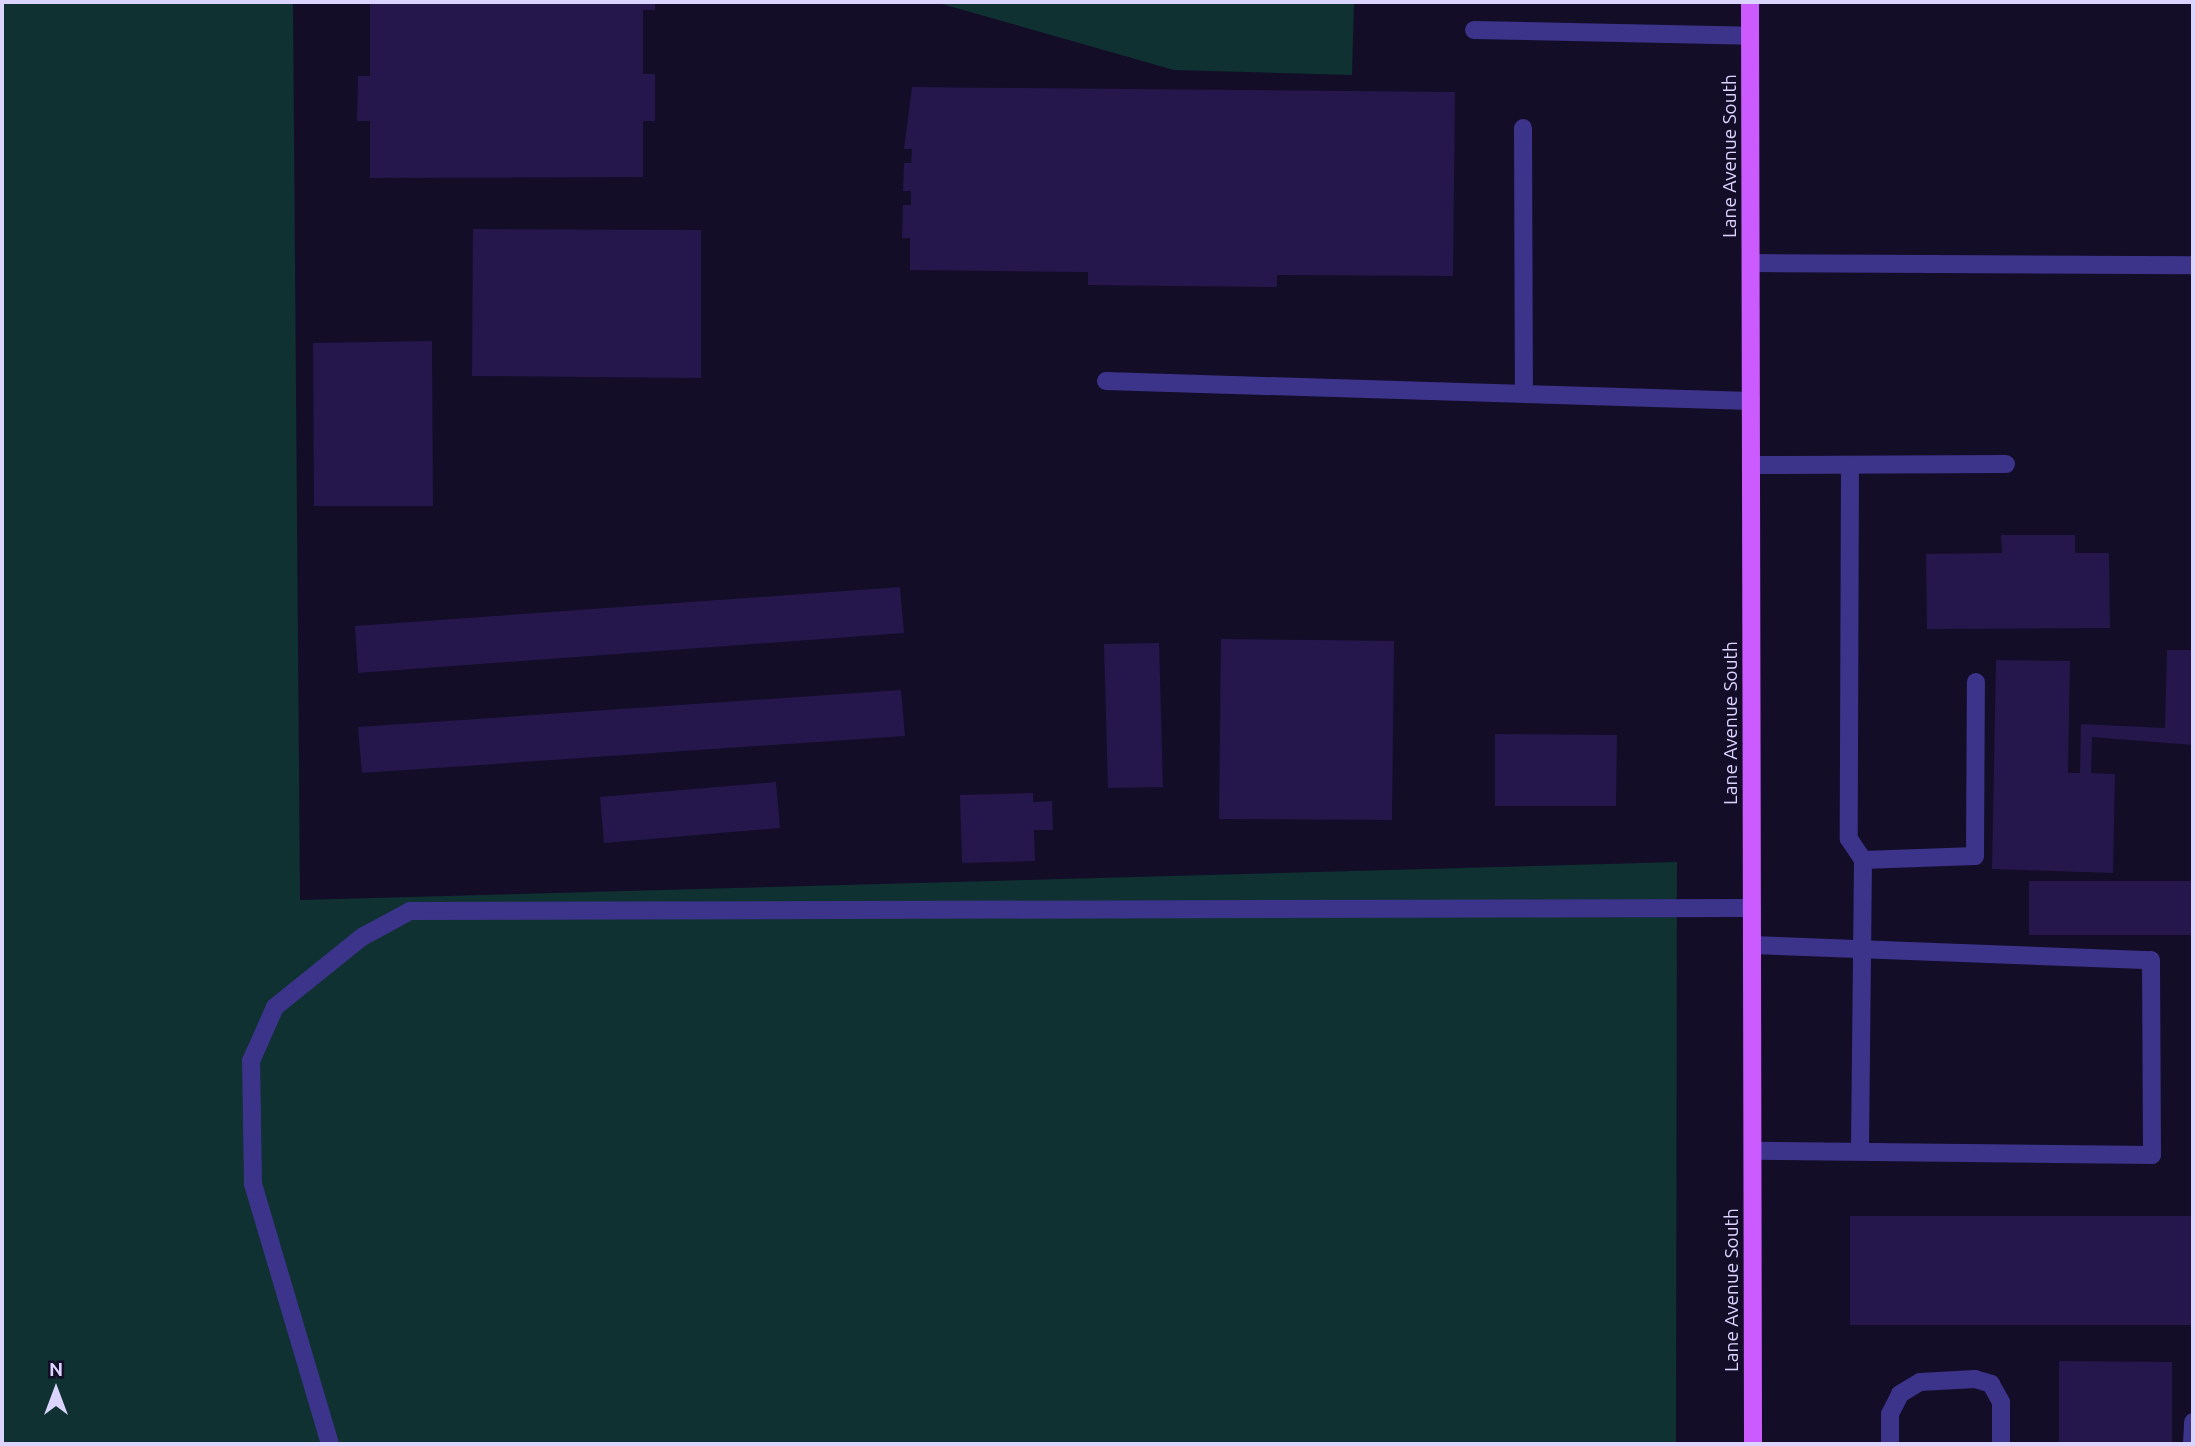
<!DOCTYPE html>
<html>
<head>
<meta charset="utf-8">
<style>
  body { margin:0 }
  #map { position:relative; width:2195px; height:1446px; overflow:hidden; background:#130d28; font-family:Ubuntu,sans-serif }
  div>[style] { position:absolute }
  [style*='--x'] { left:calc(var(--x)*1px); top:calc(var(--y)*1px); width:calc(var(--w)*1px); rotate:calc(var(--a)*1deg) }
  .green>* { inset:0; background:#0f3132 }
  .building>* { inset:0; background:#25174b }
  .minor>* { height:18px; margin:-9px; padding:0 9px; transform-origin:9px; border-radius:9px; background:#3c338b }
  .major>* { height:18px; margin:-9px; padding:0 9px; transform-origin:9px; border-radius:9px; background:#cc5bff }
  span { translate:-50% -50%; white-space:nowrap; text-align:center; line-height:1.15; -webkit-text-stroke:6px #130d28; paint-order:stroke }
  .street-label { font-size:19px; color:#dbd4ff }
  .frame { position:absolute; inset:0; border:4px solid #dbd4ff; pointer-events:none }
  .north { position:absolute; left:21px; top:1355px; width:70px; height:70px; -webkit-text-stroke:5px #130d28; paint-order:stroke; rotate:0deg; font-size:19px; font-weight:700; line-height:28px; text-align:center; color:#dbd4ff }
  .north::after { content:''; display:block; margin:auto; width:24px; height:32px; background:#dbd4ff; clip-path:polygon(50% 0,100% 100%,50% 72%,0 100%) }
</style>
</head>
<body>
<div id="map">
  <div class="green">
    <i style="clip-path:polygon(2px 2px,293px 2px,300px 900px,1677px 862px,1676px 1444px,2px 1444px)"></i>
    <i style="clip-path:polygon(935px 2px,1354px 2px,1352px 75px,1174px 70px)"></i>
  </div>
  <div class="building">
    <i style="clip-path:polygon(370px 2px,655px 2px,655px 10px,643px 10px,643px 74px,655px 74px,655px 121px,643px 121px,643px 177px,370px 178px,370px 121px,357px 121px,358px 76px,370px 76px)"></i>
    <i style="clip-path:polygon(912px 87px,1455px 92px,1453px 276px,1277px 275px,1277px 287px,1088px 285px,1088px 272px,910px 270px,910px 238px,902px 238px,903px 205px,911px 205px,911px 191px,903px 191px,904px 163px,911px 163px,912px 149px,904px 149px)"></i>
    <i style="clip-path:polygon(473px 229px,701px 230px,701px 378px,472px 376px)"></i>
    <i style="clip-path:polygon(432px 341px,433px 506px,314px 506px,313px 343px)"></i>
    <i style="clip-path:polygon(2001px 535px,2075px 535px,2075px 553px,2109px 553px,2110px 628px,1927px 629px,1926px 554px,2002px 553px)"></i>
    <i style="clip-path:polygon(900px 587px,904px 633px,358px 673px,355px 626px)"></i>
    <i style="clip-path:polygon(1221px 639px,1394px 641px,1392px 820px,1219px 819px)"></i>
    <i style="clip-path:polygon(1159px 643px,1163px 787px,1108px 788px,1104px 644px)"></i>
    <i style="clip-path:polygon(2167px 650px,2193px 650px,2193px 745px,2092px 737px,2091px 773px,2115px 774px,2113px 873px,1992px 869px,1996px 660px,2070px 661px,2068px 773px,2080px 773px,2081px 724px,2165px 728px)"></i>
    <i style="clip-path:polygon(901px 690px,905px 736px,362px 773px,358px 727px)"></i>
    <i style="clip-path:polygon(1495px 734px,1617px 735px,1616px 806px,1495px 806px)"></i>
    <i style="clip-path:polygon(776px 782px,780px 828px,604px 843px,600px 797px)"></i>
    <i style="clip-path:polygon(1033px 793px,1033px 802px,1052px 801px,1053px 830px,1034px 830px,1035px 861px,962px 863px,960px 795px)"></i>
    <i style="clip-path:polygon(2029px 881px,2193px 881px,2193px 935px,2029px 935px)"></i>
    <i style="clip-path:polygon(1850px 1216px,2193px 1216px,2193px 1325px,1850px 1325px)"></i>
    <i style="clip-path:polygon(2059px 1361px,2172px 1362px,2172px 1444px,2059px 1444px)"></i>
  </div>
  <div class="minor">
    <i style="--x:1474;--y:30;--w:276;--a:1.2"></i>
    <i style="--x:1523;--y:128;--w:265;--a:89.8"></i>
    <i style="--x:1751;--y:263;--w:442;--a:0.3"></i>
    <i style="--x:1106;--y:381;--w:645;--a:1.78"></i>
    <i style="--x:1752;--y:465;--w:254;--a:-0.2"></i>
    <i style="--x:1850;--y:465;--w:374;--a:90.2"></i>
    <i style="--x:1849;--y:839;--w:25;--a:56"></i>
    <i style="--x:1863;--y:860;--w:291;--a:90.6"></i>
    <i style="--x:1863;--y:860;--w:112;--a:-2"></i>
    <i style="--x:1975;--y:856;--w:174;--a:-89.7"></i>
    <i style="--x:1752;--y:945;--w:399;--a:2.2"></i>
    <i style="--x:2151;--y:960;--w:195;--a:89.7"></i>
    <i style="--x:2152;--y:1155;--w:399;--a:-179.4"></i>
    <i style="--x:330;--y:1444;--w:271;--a:-106.5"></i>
    <i style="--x:253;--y:1184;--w:123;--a:-90.9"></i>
    <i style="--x:251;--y:1061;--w:59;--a:-66"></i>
    <i style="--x:275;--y:1007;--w:112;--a:-38.8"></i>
    <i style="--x:362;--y:937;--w:55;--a:-28.4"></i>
    <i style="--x:410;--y:911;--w:1342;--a:-0.13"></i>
    <i style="--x:1890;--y:1444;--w:30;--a:-90"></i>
    <i style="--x:1890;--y:1414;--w:22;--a:-63"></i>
    <i style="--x:1900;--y:1394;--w:23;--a:-31"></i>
    <i style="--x:1920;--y:1382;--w:55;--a:-3.1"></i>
    <i style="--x:1975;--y:1379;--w:17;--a:17"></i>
    <i style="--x:1991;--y:1384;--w:21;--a:61"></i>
    <i style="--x:2001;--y:1402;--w:42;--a:90"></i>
    <i style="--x:2192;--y:1444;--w:22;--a:-87"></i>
  </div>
  <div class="major">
    <i style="--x:1750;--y:2;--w:1442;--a:89.88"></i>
  </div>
  <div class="street-label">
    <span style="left:1730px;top:156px;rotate:-90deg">Lane Avenue South</span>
    <span style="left:1731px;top:723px;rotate:-90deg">Lane Avenue South</span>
    <span style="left:1732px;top:1290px;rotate:-90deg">Lane Avenue South</span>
  </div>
  <div class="frame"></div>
  <div class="north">N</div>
</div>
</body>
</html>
